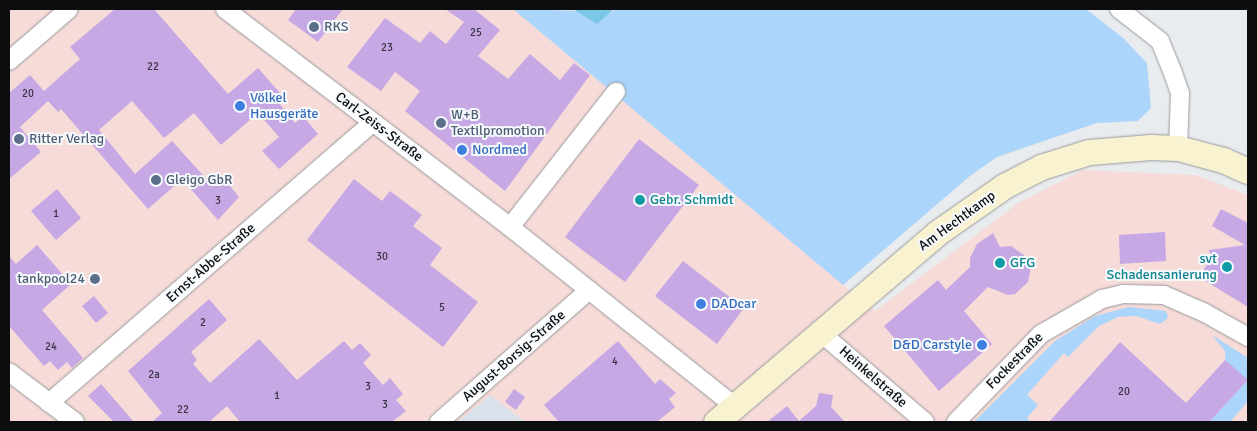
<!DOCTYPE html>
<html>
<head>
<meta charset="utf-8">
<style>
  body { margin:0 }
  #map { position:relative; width:1257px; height:431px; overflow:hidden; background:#e9ecef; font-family:Signika,sans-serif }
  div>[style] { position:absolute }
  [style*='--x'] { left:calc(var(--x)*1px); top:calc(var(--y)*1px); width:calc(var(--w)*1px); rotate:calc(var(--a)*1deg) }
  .commercial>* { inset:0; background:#f6dbd8 }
  .built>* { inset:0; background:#d9e2ea }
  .green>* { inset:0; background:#abd5fb }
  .water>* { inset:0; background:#7ac7e8 }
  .building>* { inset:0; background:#c6a8e4 }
  .roads { filter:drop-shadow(0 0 1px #989a9d) drop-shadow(0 0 1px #989a9d) }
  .street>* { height:18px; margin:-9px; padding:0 9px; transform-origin:9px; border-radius:9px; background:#fff }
  .secondary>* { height:25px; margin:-12.5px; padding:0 12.5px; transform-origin:12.5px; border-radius:12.5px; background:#f8f2d1 }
  .dots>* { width:14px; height:14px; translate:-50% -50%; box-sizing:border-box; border:2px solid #f7fafc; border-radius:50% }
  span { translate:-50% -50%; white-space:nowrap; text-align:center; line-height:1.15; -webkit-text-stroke:4px #f7fafc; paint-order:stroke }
  .number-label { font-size:11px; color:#3a3444 }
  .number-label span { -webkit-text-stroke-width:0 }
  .service-label { font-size:14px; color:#4e5e75 }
  .left { translate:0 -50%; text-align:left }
  .right { translate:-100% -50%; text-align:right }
  .shop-label { font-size:14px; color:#366cbe }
  .street-label { font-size:14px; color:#0c0d0e }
  .culture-label { font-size:14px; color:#0d838f }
  .frame { position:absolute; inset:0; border:10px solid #0c0d0e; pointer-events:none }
</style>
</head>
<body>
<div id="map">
  <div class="commercial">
    <i style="clip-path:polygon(9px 9px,513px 9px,875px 311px,1018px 203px,1082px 170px,1196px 175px,1248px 195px,1248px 422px,9px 422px)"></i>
  </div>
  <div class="built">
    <i style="clip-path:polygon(490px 395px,525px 422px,458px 422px)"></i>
  </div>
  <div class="green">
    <i style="clip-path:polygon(513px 9px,613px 12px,614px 9px,1086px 9px,1123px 38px,1147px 63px,1151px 108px,1138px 121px,1097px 123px,997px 157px,970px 176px,843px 285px)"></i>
    <i style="clip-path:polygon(1129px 307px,1166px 311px,1168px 318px,1160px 324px,1136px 316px,1118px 317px,1099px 326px,1068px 357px,1064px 353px,1027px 395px,1038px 405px,1027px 418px,1031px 422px,974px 422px,1055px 341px,1095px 316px)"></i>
    <i style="clip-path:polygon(1212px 335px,1248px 358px,1248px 401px,1230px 422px,1209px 422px,1247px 381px,1225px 360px,1225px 351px)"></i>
  </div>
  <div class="water">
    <i style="clip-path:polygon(573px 9px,614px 9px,597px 24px)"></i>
  </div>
  <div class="building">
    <i style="clip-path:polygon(115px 9px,154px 9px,228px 94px,258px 68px,280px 93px,275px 98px,295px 123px,303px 116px,318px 134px,279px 169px,262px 151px,279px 137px,258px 113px,221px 145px,194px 113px,164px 138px,132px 101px,99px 130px,135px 174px,172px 141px,210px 183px,222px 176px,239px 197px,218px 220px,182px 179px,148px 209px,61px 109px,58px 112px,48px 101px,20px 127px,41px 152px,9px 179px,9px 93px,30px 75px,44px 91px,80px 59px,70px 47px)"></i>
    <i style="clip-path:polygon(296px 9px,343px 9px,318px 42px,288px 20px)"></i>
    <i style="clip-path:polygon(445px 9px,474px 9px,500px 30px,478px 56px,508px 79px,530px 54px,560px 80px,574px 63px,590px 75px,505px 191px,405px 111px,420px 91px,395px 72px,381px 91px,347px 67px,385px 18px,420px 43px,430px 31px,446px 44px,464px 22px)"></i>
    <i style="clip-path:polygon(639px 139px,699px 185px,625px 282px,565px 237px)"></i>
    <i style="clip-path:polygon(354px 179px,382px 201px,390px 191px,422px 215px,413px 226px,442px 248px,430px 265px,478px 302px,443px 347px,307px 240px)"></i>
    <i style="clip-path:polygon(57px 189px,81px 218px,56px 240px,31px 211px)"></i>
    <i style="clip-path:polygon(1221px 209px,1248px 223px,1248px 307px,1199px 277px,1211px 258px,1209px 250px,1245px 245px,1212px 226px)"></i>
    <i style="clip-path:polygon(1165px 232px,1166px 261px,1120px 264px,1119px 235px)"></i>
    <i style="clip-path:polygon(993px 233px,1000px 247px,1011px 246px,1028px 258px,1031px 267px,1028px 282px,1015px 294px,1008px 295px,988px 287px,964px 311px,992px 344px,939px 391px,884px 326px,938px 280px,946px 290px,970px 267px,970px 258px,977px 244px)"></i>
    <i style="clip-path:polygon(37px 245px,71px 284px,42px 310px,83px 358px,72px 368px,67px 362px,58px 370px,50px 361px,44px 366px,9px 326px,9px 256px,16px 264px)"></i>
    <i style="clip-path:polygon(683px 261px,744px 308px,717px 344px,655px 296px)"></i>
    <i style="clip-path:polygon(94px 296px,108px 313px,96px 323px,82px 306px)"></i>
    <i style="clip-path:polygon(209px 299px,227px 320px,191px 352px,197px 360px,193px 364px,210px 383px,259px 339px,297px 380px,344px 341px,352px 350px,360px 343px,371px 355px,363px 363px,383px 385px,390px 378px,403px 394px,396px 400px,406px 411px,392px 422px,240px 422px,227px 406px,209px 422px,152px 422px,162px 413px,128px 371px)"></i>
    <i style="clip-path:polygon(618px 341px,655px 384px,660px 379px,676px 393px,669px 399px,675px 407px,657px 422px,559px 422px,544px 405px)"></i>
    <i style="clip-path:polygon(1120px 342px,1186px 403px,1225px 360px,1248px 380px,1209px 422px,1049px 422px)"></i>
    <i style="clip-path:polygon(101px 384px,134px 422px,114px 422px,88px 396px)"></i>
    <i style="clip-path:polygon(514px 389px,525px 397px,516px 410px,505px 402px)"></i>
    <i style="clip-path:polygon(819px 393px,833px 395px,831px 407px,845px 422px,767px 422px,787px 406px,799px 421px,816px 406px)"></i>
  </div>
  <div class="roads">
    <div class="street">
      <i style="--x:225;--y:9;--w:359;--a:37.4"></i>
      <i style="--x:510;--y:227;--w:287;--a:38.6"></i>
      <i style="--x:1119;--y:9;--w:52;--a:38"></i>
      <i style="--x:1160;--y:41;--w:35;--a:68"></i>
      <i style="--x:1173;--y:73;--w:21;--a:71"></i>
      <i style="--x:1180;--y:93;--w:55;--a:92.1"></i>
      <i style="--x:9;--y:61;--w:79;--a:-40.9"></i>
      <i style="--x:510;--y:227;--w:172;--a:-51.9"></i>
      <i style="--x:820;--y:332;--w:138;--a:40.6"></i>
      <i style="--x:9;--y:372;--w:83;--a:37.1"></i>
      <i style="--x:49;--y:403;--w:427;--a:-40.9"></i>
      <i style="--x:439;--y:422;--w:200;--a:-41.3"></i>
      <i style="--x:956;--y:422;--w:122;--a:-46"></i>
      <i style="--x:1041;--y:334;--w:70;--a:-29.8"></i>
      <i style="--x:1102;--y:299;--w:23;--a:-13"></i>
      <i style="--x:1124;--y:294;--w:40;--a:1.4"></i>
      <i style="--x:1164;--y:295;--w:45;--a:23.7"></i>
      <i style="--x:1205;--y:313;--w:49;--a:29.2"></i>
    </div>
    <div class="secondary">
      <i style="--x:716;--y:422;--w:291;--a:-40.5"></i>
      <i style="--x:937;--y:233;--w:82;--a:-35"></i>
      <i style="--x:1004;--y:186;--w:42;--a:-27.2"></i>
      <i style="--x:1041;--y:167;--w:50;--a:-17.4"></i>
      <i style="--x:1089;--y:152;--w:62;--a:-4.6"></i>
      <i style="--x:1151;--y:147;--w:27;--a:2"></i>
      <i style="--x:1178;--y:148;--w:47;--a:14.9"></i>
      <i style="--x:1223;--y:160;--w:27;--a:24"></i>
    </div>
  </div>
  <div class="dots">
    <i style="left:314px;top:27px;background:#5c6f8a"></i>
    <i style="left:240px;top:106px;background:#3f7fe0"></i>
    <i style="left:441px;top:123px;background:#5c6f8a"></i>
    <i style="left:19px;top:139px;background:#5c6f8a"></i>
    <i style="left:462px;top:150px;background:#3f7fe0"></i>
    <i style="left:156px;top:180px;background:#5c6f8a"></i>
    <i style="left:640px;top:200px;background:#0f9aa8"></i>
    <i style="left:1000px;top:263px;background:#0f9aa8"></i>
    <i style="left:1227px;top:267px;background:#0f9aa8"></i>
    <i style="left:95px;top:279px;background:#5c6f8a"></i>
    <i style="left:701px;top:304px;background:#3f7fe0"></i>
    <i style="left:982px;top:345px;background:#3f7fe0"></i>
  </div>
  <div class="number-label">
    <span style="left:476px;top:33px">25</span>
    <span style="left:387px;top:48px">23</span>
    <span style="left:153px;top:67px">22</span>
    <span style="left:28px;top:94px">20</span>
    <span style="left:218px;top:201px">3</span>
    <span style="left:56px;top:214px">1</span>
    <span style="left:382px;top:257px">30</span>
    <span style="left:442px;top:308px">5</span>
    <span style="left:203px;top:323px">2</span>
    <span style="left:51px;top:347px">24</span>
    <span style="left:615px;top:362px">4</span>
    <span style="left:154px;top:375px">2a</span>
    <span style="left:368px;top:387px">3</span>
    <span style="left:1124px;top:392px">20</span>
    <span style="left:277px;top:396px">1</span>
    <span style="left:385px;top:405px">3</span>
    <span style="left:183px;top:410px">22</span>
  </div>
  <div class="service-label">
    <span class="left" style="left:324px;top:27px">RKS</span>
    <span class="left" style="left:451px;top:123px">W+B<br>Textilpromotion</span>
    <span class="left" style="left:29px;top:139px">Ritter Verlag</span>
    <span class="left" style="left:166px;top:180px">Gleigo GbR</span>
    <span class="right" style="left:85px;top:279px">tankpool24</span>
  </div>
  <div class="shop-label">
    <span class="left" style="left:250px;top:106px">Völkel<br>Hausgeräte</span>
    <span class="left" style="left:472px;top:150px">Nordmed</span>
    <span class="left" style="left:711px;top:304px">DADcar</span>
    <span class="right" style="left:972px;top:345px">D&amp;D Carstyle</span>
  </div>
  <div class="street-label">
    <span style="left:379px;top:127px;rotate:37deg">Carl-Zeiss-Straße</span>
    <span style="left:957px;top:221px;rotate:-36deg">Am Hechtkamp</span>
    <span style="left:211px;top:263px;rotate:-41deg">Ernst-Abbe-Straße</span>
    <span style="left:514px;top:356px;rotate:-41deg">August-Borsig-Straße</span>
    <span style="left:1015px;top:361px;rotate:-45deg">Fockestraße</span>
    <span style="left:873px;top:377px;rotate:41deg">Heinkelstraße</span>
  </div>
  <div class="culture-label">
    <span class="left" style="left:650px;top:200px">Gebr. Schmidt</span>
    <span class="right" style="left:1217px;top:267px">svt<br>Schadensanierung</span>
    <span class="left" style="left:1010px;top:263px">GFG</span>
  </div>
  <div class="frame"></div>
</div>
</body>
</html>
